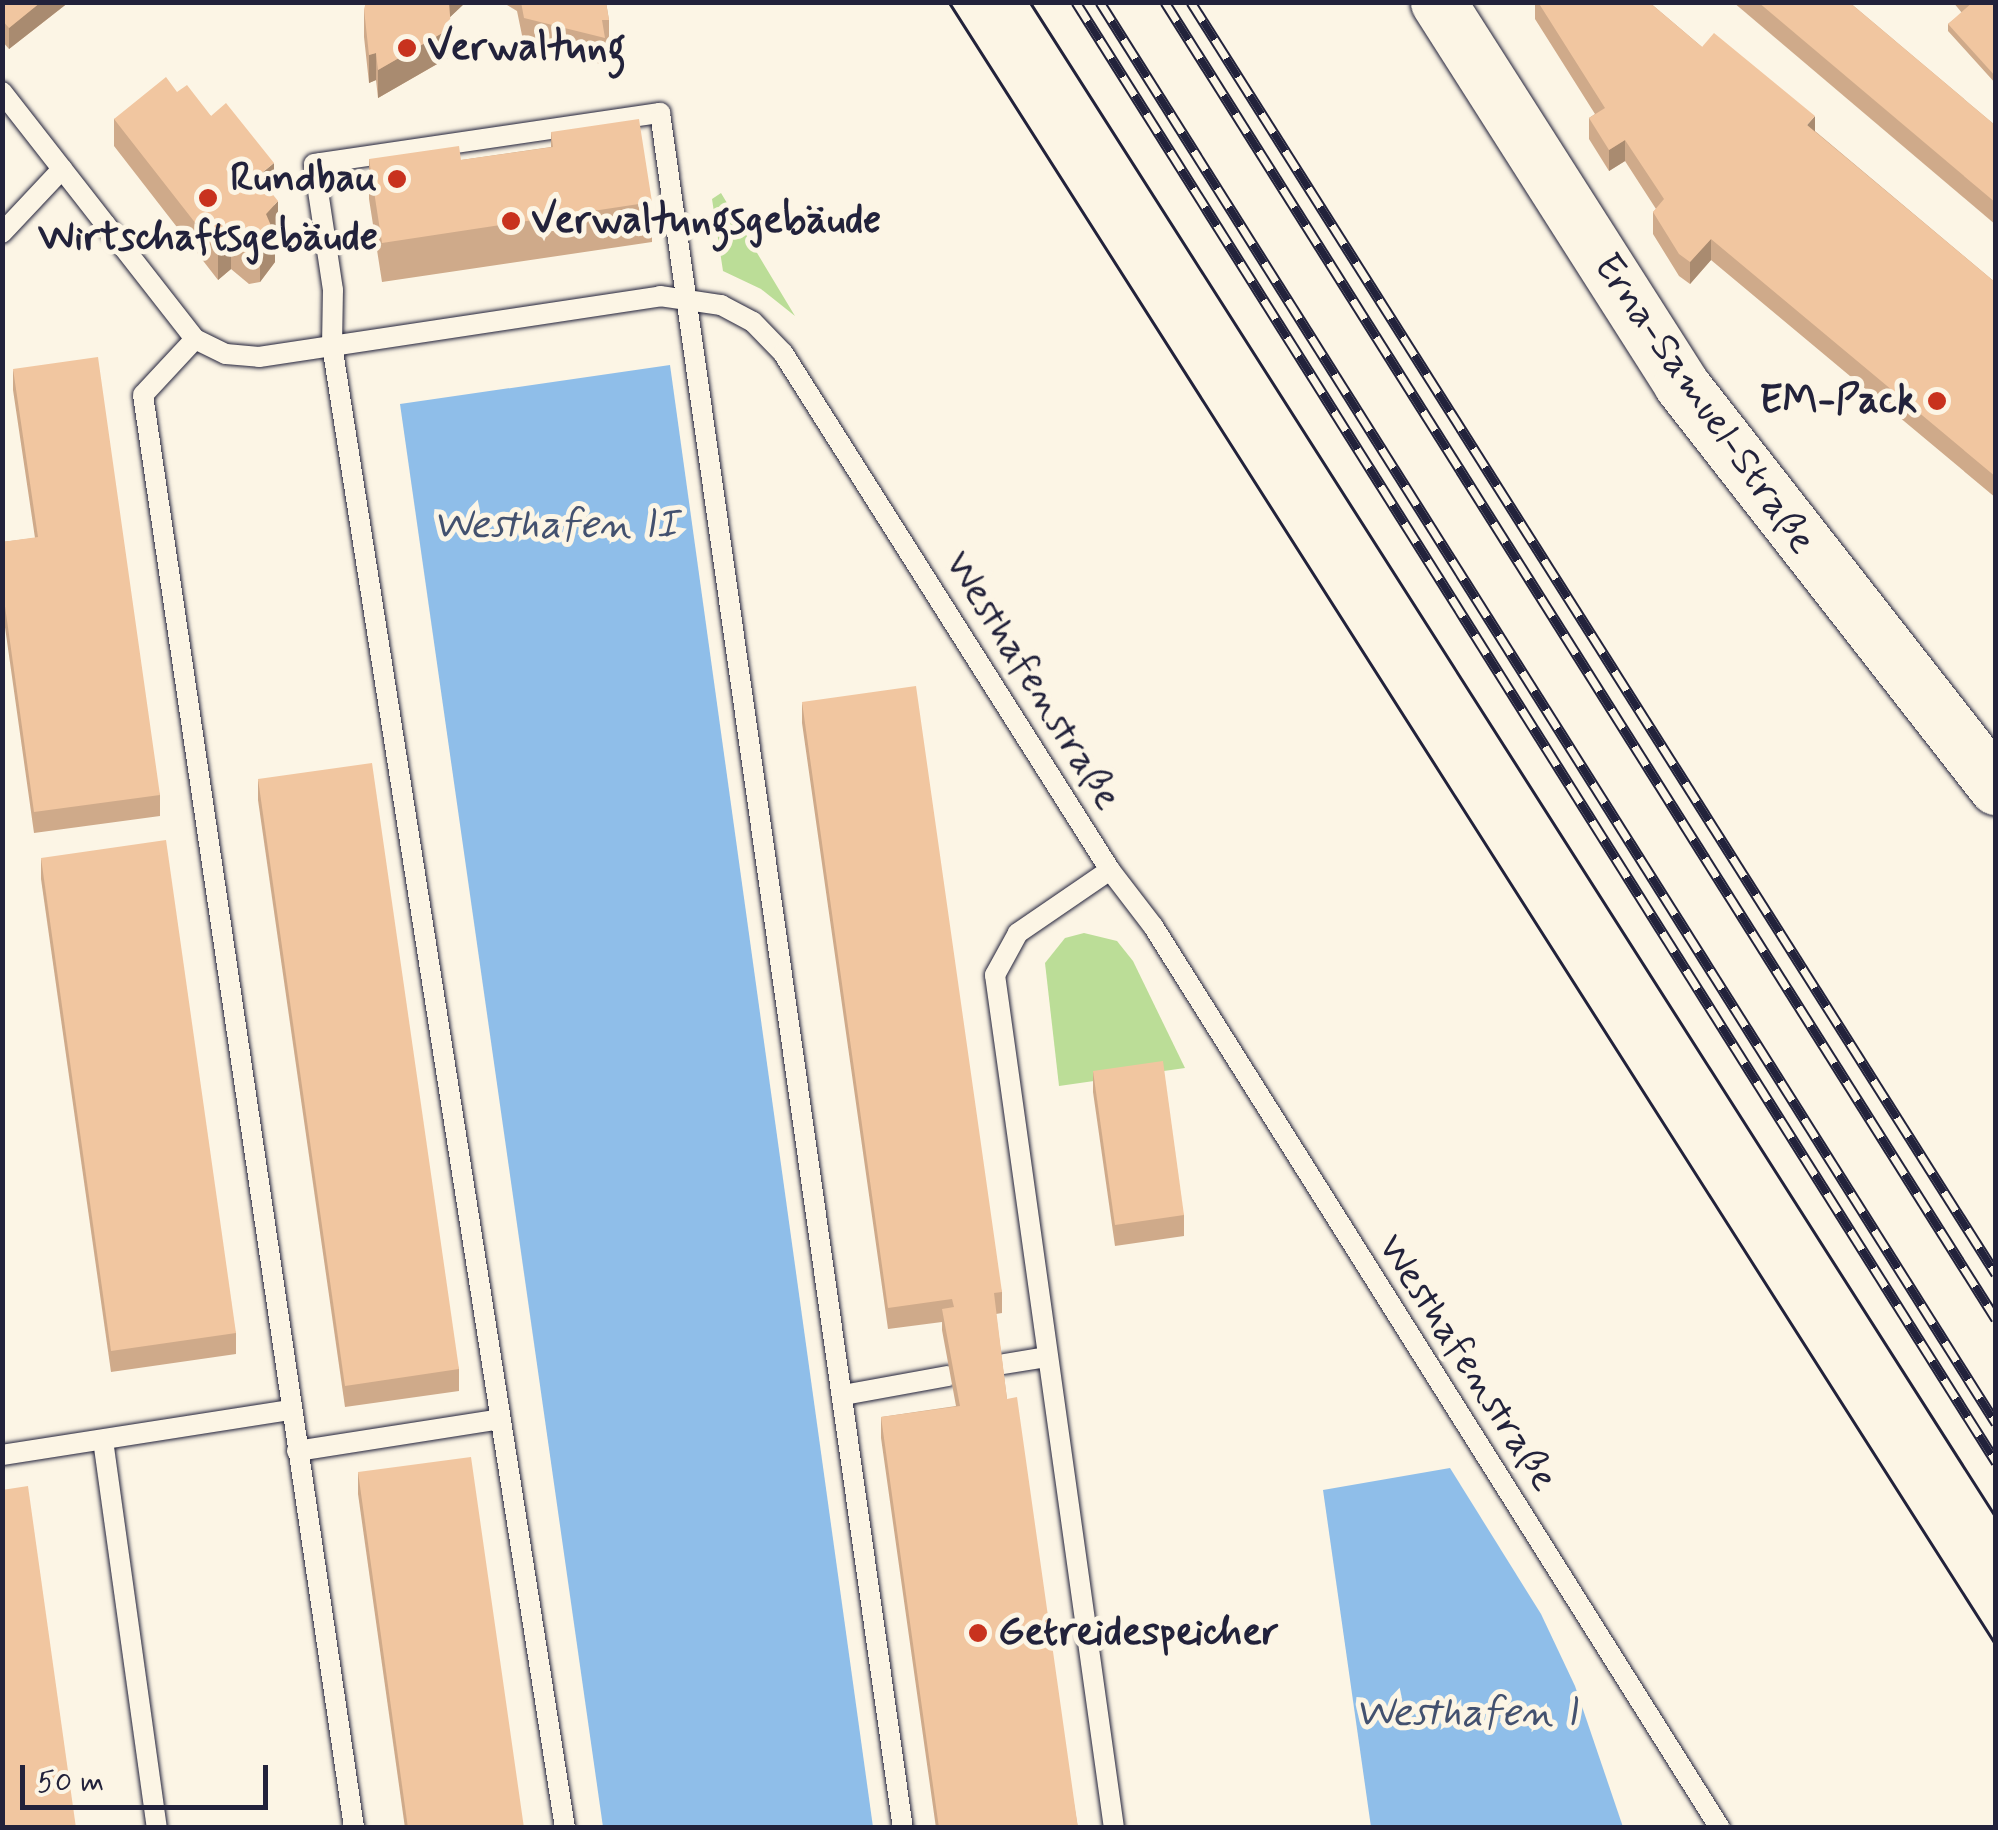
<!DOCTYPE html>
<html>
<head>
<meta charset="utf-8">
<style>
  body { margin:0 }
  #map { position:relative; width:1998px; height:1830px; overflow:hidden; background:#fcf5e5; font-family:Mynerve,sans-serif }
  div>[style] { position:absolute }
  [style*='--x'] { left:calc(var(--x)*1px); top:calc(var(--y)*1px); width:calc(var(--w)*1px); rotate:calc(var(--a)*1deg) }
  .green>* { inset:0; background:#bbdd97 }
  .water>* { inset:0; background:#8fbee9 }
  .roads { filter:drop-shadow(0 0 2px #22223b) drop-shadow(0 0 2px #22223b) }
  .service>* { height:20px; margin:-10px; padding:0 10px; transform-origin:10px; border-radius:10px; background:#fcf5e5 }
  .secondary>* { height:55px; margin:-27.5px; padding:0 27.5px; transform-origin:27.5px; border-radius:27.5px; background:#fcf5e5 }
  .tram>* { height:2.5px; margin:-1.25px; padding:0 1.25px; transform-origin:1.25px; border-radius:1.25px; background:#22223b }
  .rail>* { height:11px; margin-top:-5.5px; transform-origin:0; background:repeating-linear-gradient(90deg,#fcf5e5 0 22px,#22223b 0 44px); box-sizing:border-box; border-block:2px solid #22223b }
  .wall>* { inset:0; background:#cfaa8a }
  .shaded-wall>* { inset:0; background:#a98b70 }
  .building>* { inset:0; background:#f1c6a0 }
  .dots>* { width:28px; height:28px; translate:-50% -50%; box-sizing:border-box; border:5px solid #fcf5e5; border-radius:50% }
  span { translate:-50% -50%; white-space:nowrap; text-align:center; line-height:1.15; -webkit-text-stroke:10px #fcf5e5; paint-order:stroke }
  .poi-label { font-size:40px; color:#22223b; font-weight:700 }
  .left { translate:0 -50%; text-align:left }
  .right { translate:-100% -50%; text-align:right }
  .street-label { font-size:40px; color:#22223b }
  .water-label { font-size:42px; color:#43516f; font-style:italic }
  .frame { position:absolute; inset:0; border:5px solid #22223b; pointer-events:none }
  .scale { position:absolute; left:20px; top:1765px; width:248px; height:45px; box-sizing:border-box; border:5px solid #22223b; border-top:0; padding-left:12px; font-size:30px; line-height:35px; white-space:nowrap; color:#22223b; -webkit-text-stroke:8px #fcf5e5; paint-order:stroke }
</style>
</head>
<body>
<div id="map">
  <div class="green">
    <i style="clip-path:polygon(721px 193px,795px 316px,761px 289px,723px 271px,712px 199px)"></i>
    <i style="clip-path:polygon(1084px 933px,1117px 941px,1133px 961px,1185px 1068px,1059px 1086px,1045px 963px,1065px 938px)"></i>
  </div>
  <div class="water">
    <i style="clip-path:polygon(670px 365px,873px 1827px,603px 1827px,400px 404px)"></i>
    <i style="clip-path:polygon(1450px 1468px,1541px 1614px,1575px 1686px,1623px 1827px,1371px 1827px,1323px 1490px)"></i>
  </div>
  <div class="roads">
    <div class="service">
      <i style="--x:2;--y:92;--w:313;--a:52"></i>
      <i style="--x:195;--y:339;--w:34;--a:26"></i>
      <i style="--x:226;--y:354;--w:33;--a:5"></i>
      <i style="--x:259;--y:357;--w:406;--a:-8.6"></i>
      <i style="--x:660;--y:296;--w:62;--a:8.4"></i>
      <i style="--x:721;--y:305;--w:36;--a:28"></i>
      <i style="--x:753;--y:322;--w:43;--a:45.9"></i>
      <i style="--x:783;--y:353;--w:612;--a:57.69"></i>
      <i style="--x:1110;--y:870;--w:71;--a:52.5"></i>
      <i style="--x:1153;--y:926;--w:1065;--a:57.85"></i>
      <i style="--x:2;--y:233;--w:88;--a:-46.8"></i>
      <i style="--x:195;--y:339;--w:76;--a:132.9"></i>
      <i style="--x:143;--y:395;--w:1448;--a:81.62"></i>
      <i style="--x:1110;--y:870;--w:112;--a:145.6"></i>
      <i style="--x:1018;--y:933;--w:48;--a:118.7"></i>
      <i style="--x:995;--y:975;--w:861;--a:82.06"></i>
      <i style="--x:1004;--y:1364;--w:44;--a:-9.2"></i>
      <i style="--x:843;--y:1395;--w:107;--a:-10.3"></i>
      <i style="--x:103;--y:1440;--w:392;--a:82.1"></i>
      <i style="--x:297;--y:1451;--w:206;--a:-8.9"></i>
      <i style="--x:2;--y:1455;--w:292;--a:-8.9"></i>
      <i style="--x:565;--y:1828;--w:1500;--a:-98.93"></i>
      <i style="--x:332;--y:346;--w:56;--a:-89"></i>
      <i style="--x:333;--y:290;--w:127;--a:-98.6"></i>
      <i style="--x:314;--y:164;--w:350;--a:-8.4"></i>
      <i style="--x:660;--y:113;--w:1732;--a:81.94"></i>
    </div>
    <div class="secondary">
      <i style="--x:1438;--y:2;--w:453;--a:57.5"></i>
      <i style="--x:1681;--y:384;--w:512;--a:51.99"></i>
    </div>
  </div>
  <div class="tram">
    <i style="--x:949;--y:2;--w:1948;--a:57.49"></i>
    <i style="--x:1030;--y:2;--w:1797;--a:57.48"></i>
  </div>
  <div class="rail">
    <i style="--x:1076;--y:2;--w:1726;--a:57.78"></i>
    <i style="--x:1100;--y:2;--w:1680;--a:57.77"></i>
    <i style="--x:1165;--y:2;--w:1557;--a:57.75"></i>
    <i style="--x:1191;--y:2;--w:1505;--a:57.67"></i>
  </div>
  <div class="wall">
    <i style="clip-path:polygon(2px 2px,69px 2px,9px 49px,2px 41px)"></i>
    <i style="clip-path:polygon(466px 2px,450px 17px,451px 56px,378px 98px,376px 80px,369px 83px,364px 37px,364px 9px)"></i>
    <i style="clip-path:polygon(502px 2px,606px 2px,609px 20px,609px 48px,605px 48px,605px 65px,524px 45px,517px 11px)"></i>
    <i style="clip-path:polygon(1535px 2px,1649px 2px,1702px 47px,1815px 131px,1996px 283px,1996px 498px,1711px 260px,1690px 284px,1679px 276px,1653px 234px,1653px 212px,1656px 209px,1625px 161px,1609px 171px,1589px 139px,1589px 118px,1595px 114px,1535px 19px)"></i>
    <i style="clip-path:polygon(1733px 2px,1849px 2px,1996px 126px,1996px 225px)"></i>
    <i style="clip-path:polygon(1953px 2px,1996px 2px,1996px 84px,1948px 31px,1948px 24px,1962px 13px)"></i>
    <i style="clip-path:polygon(177px 92px,211px 116px,274px 191px,272px 193px,278px 228px,274px 232px,275px 262px,260px 282px,249px 284px,231px 269px,218px 280px,114px 146px,114px 119px)"></i>
    <i style="clip-path:polygon(551px 132px,652px 202px,652px 242px,382px 282px,369px 199px,369px 159px,461px 160px,551px 147px)"></i>
    <i style="clip-path:polygon(13px 369px,160px 795px,160px 816px,34px 833px,2px 606px,2px 542px,35px 538px,13px 390px)"></i>
    <i style="clip-path:polygon(802px 702px,1002px 1292px,1002px 1313px,996px 1314px,1007px 1399px,1078px 1828px,936px 1828px,881px 1438px,881px 1417px,956px 1406px,942px 1330px,942px 1322px,888px 1329px,802px 723px)"></i>
    <i style="clip-path:polygon(258px 779px,459px 1369px,459px 1391px,345px 1407px,258px 800px)"></i>
    <i style="clip-path:polygon(41px 858px,236px 1333px,236px 1354px,111px 1372px,41px 879px)"></i>
    <i style="clip-path:polygon(1093px 1071px,1184px 1215px,1184px 1236px,1115px 1246px,1093px 1092px)"></i>
    <i style="clip-path:polygon(358px 1472px,524px 1828px,405px 1828px,358px 1494px)"></i>
  </div>
  <div class="shaded-wall">
    <i style="clip-path:polygon(41px 2px,69px 2px,9px 49px,9px 28px)"></i>
    <i style="clip-path:polygon(448px 2px,466px 2px,448px 19px)"></i>
    <i style="clip-path:polygon(451px 28px,451px 56px,378px 98px,378px 70px)"></i>
    <i style="clip-path:polygon(376px 53px,376px 80px,369px 83px,369px 55px)"></i>
    <i style="clip-path:polygon(1815px 116px,1815px 137px,1807px 125px)"></i>
    <i style="clip-path:polygon(1625px 140px,1625px 161px,1609px 171px,1609px 150px)"></i>
    <i style="clip-path:polygon(274px 163px,274px 191px,258px 204px,258px 176px)"></i>
    <i style="clip-path:polygon(278px 201px,278px 228px,266px 242px,266px 214px)"></i>
    <i style="clip-path:polygon(275px 235px,275px 262px,260px 282px,260px 254px)"></i>
    <i style="clip-path:polygon(1711px 239px,1711px 260px,1690px 284px,1690px 262px)"></i>
    <i style="clip-path:polygon(231px 242px,231px 269px,218px 280px,218px 252px)"></i>
  </div>
  <div class="building">
    <i style="clip-path:polygon(2px 2px,41px 2px,9px 28px,2px 20px)"></i>
    <i style="clip-path:polygon(366px 2px,449px 2px,451px 28px,378px 70px,376px 53px,369px 55px,364px 9px)"></i>
    <i style="clip-path:polygon(521px 2px,606px 2px,609px 20px,602px 20px,605px 38px,524px 18px)"></i>
    <i style="clip-path:polygon(1538px 2px,1649px 2px,1702px 47px,1714px 33px,1815px 116px,1807px 125px,1996px 283px,1996px 477px,1711px 239px,1690px 262px,1679px 254px,1653px 212px,1664px 199px,1625px 140px,1609px 150px,1589px 118px,1605px 108px)"></i>
    <i style="clip-path:polygon(1758px 2px,1849px 2px,1996px 126px,1996px 203px)"></i>
    <i style="clip-path:polygon(1973px 2px,1996px 2px,1996px 77px,1948px 24px)"></i>
    <i style="clip-path:polygon(166px 77px,177px 92px,187px 85px,211px 116px,226px 103px,274px 163px,258px 176px,278px 201px,266px 214px,275px 235px,260px 254px,249px 256px,231px 242px,218px 252px,114px 119px)"></i>
    <i style="clip-path:polygon(639px 119px,652px 202px,382px 243px,369px 159px,459px 146px,461px 160px,553px 147px,551px 132px)"></i>
    <i style="clip-path:polygon(98px 357px,160px 795px,34px 812px,2px 585px,2px 542px,38px 537px,13px 369px)"></i>
    <i style="clip-path:polygon(916px 686px,1002px 1292px,994px 1293px,1007px 1399px,1017px 1397px,1078px 1828px,939px 1828px,881px 1417px,960px 1406px,942px 1309px,954px 1307px,952px 1299px,888px 1308px,802px 702px)"></i>
    <i style="clip-path:polygon(372px 763px,459px 1369px,345px 1386px,258px 779px)"></i>
    <i style="clip-path:polygon(166px 840px,236px 1333px,111px 1351px,41px 858px)"></i>
    <i style="clip-path:polygon(1163px 1061px,1184px 1215px,1115px 1225px,1093px 1071px)"></i>
    <i style="clip-path:polygon(471px 1457px,524px 1828px,408px 1828px,358px 1472px)"></i>
    <i style="clip-path:polygon(28px 1486px,76px 1828px,2px 1828px,2px 1490px)"></i>
  </div>
  <div class="dots">
    <i style="left:407px;top:48px;background:#c8321e"></i>
    <i style="left:397px;top:179px;background:#c8321e"></i>
    <i style="left:208px;top:198px;background:#c8321e"></i>
    <i style="left:511px;top:221px;background:#c8321e"></i>
    <i style="left:1937px;top:401px;background:#c8321e"></i>
    <i style="left:978px;top:1633px;background:#c8321e"></i>
  </div>
  <div class="poi-label">
    <span class="left" style="left:427px;top:48px">Verwaltung</span>
    <span class="right" style="left:377px;top:179px">Rundbau</span>
    <span class="left" style="left:531px;top:221px">Verwaltungsgebäude</span>
    <span style="left:208px;top:238px">Wirtschaftsgebäude</span>
    <span class="right" style="left:1917px;top:401px">EM-Pack</span>
    <span class="left" style="left:998px;top:1633px">Getreidespeicher</span>
  </div>
  <div class="street-label">
    <span style="left:1704px;top:404px;rotate:55deg">Erna-Samuel-Straße</span>
    <span style="left:1032px;top:681px;rotate:58deg">Westhafenstraße</span>
    <span style="left:1467px;top:1363px;rotate:57deg">Westhafenstraße</span>
  </div>
  <div class="water-label">
    <span style="left:555px;top:526px">Westhafen II</span>
    <span style="left:1466px;top:1714px">Westhafen I</span>
  </div>
  <div class="frame"></div>
  <div class="scale">50 m</div>
</div>
</body>
</html>
